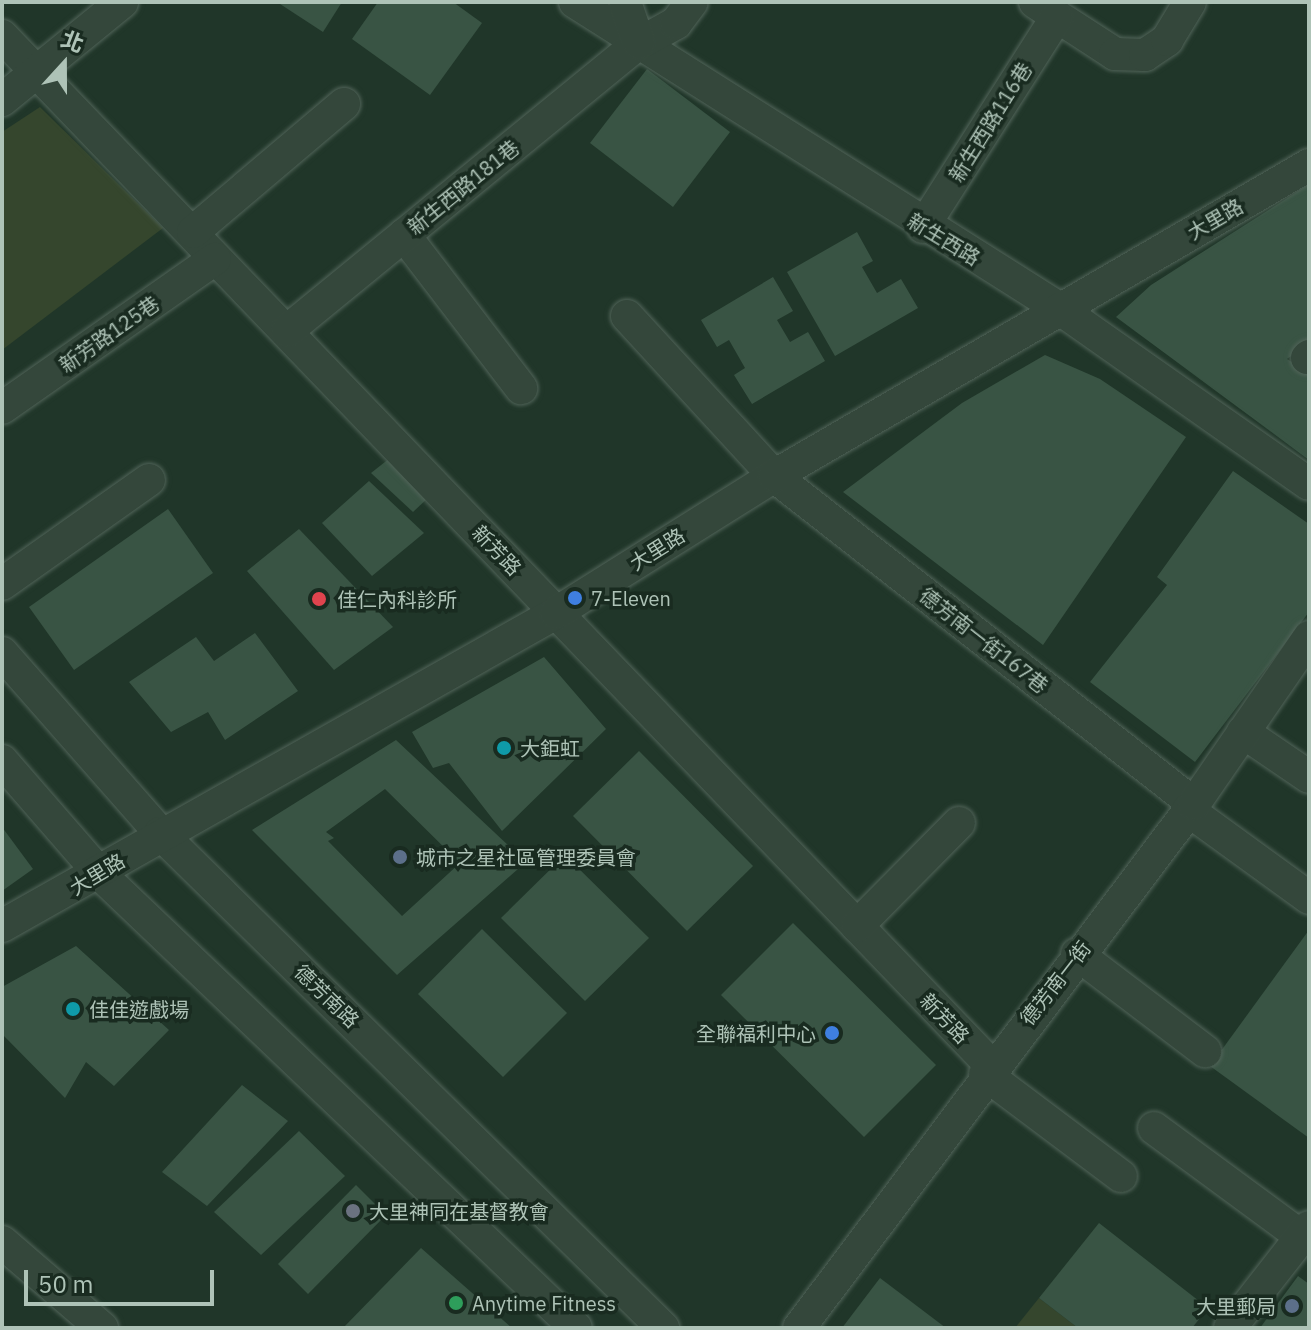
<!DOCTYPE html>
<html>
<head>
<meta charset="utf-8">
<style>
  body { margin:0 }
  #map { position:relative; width:1311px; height:1330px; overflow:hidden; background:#203629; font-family:"IBM Plex Sans","Noto Sans TC",sans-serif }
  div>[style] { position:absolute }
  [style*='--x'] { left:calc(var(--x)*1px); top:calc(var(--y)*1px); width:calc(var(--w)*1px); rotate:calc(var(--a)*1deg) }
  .green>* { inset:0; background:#35462d }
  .building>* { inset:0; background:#395444 }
  .roads { filter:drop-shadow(0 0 2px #516459) drop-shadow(0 0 2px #516459) }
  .minor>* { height:32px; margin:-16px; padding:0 16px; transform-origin:16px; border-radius:16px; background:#34473b }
  .dots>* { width:22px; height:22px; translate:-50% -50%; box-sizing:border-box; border:4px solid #192b20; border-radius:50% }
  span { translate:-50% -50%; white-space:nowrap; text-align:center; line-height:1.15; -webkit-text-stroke:7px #192b20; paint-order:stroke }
  .street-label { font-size:20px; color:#aec3b7 }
  .poi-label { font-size:20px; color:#aec3b7 }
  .left { translate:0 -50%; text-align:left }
  .right { translate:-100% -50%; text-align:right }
  .frame { position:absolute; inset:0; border:4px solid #aec3b7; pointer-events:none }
  .north { position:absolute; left:24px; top:24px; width:80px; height:80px; -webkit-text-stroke:6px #192b20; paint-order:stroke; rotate:21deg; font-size:22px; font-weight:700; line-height:32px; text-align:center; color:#aec3b7 }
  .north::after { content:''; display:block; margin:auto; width:28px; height:36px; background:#aec3b7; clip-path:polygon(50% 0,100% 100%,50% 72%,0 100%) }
  .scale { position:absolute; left:24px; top:1270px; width:190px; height:36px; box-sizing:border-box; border:4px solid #aec3b7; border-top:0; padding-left:10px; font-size:24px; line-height:28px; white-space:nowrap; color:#aec3b7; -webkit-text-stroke:6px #192b20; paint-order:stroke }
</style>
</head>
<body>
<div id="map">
  <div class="green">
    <i style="clip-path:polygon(40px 107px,163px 228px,2px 350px,2px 132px)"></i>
    <i style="clip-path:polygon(1039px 1298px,1078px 1328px,1015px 1328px)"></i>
  </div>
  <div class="building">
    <i style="clip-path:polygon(277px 2px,342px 2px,323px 32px)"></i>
    <i style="clip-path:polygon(378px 2px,453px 2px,482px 23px,430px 95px,352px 39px)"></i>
    <i style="clip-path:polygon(647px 69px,730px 132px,673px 207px,590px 143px)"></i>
    <i style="clip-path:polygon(1309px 184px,1309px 343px,1287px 359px,1302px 368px,1309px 364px,1309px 460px,1116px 317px,1151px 285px)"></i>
    <i style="clip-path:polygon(857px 232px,873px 261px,862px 267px,877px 293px,901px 279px,918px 308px,835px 356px,787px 272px)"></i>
    <i style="clip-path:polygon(773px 277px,793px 311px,777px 320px,790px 342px,808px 332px,825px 361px,752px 404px,734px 375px,745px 368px,729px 340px,717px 347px,701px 320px)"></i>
    <i style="clip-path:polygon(1045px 355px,1100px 379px,1186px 437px,1043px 645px,843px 492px,962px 403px)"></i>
    <i style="clip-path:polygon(390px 458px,430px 496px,413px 512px,371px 473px)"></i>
    <i style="clip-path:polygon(1233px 471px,1309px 524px,1309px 612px,1195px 762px,1090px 682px,1167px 585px,1157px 577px)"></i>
    <i style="clip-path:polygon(369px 481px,424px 533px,372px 576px,322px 523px)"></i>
    <i style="clip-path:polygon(168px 509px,213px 573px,74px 670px,29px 607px)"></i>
    <i style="clip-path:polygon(299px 529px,393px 627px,334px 670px,247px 571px)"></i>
    <i style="clip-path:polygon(255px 633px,298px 691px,225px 740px,208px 712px,171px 732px,129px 682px,196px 637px,214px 661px)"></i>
    <i style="clip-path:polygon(544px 657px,606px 729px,502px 831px,449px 763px,433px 768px,412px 732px)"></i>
    <i style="clip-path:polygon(evenodd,396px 740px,526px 862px,397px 975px,252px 830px,396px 740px,385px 789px,460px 863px,402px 916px,328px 841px,334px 838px,326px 832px,385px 789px)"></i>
    <i style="clip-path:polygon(639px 751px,753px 866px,687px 931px,573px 816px)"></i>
    <i style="clip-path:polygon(2px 827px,33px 869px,2px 891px)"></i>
    <i style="clip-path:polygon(565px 855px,649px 938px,585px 1001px,501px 918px)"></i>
    <i style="clip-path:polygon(793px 923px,936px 1065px,864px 1137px,721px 995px)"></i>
    <i style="clip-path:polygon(482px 929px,567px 1013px,503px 1077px,418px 994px)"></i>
    <i style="clip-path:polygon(1309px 930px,1309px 1138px,1210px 1066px)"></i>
    <i style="clip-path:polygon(76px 946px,169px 1030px,114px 1086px,86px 1062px,65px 1098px,2px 1034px,2px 987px)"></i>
    <i style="clip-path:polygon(242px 1085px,288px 1121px,207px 1206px,162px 1172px)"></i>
    <i style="clip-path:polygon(299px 1131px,345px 1176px,261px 1255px,214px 1212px)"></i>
    <i style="clip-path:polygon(356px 1185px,386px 1215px,308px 1294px,278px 1264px)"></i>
    <i style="clip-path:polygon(1099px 1223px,1208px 1308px,1192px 1328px,1078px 1328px,1039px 1298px)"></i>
    <i style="clip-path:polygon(421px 1248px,512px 1328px,343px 1328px)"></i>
    <i style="clip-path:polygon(1298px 1276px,1309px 1284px,1309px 1328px,1260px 1328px)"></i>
    <i style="clip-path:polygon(880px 1278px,946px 1328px,842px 1328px)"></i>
  </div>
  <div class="roads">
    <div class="minor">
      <i style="--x:575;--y:2;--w:574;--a:32.33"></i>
      <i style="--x:1060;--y:309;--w:304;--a:35.1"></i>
      <i style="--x:1035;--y:2;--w:95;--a:33"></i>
      <i style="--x:1115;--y:54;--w:30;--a:2"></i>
      <i style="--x:1145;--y:55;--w:27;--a:-34"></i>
      <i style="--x:1167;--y:40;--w:44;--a:-58.8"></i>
      <i style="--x:2;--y:36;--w:1427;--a:46.14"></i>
      <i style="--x:642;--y:42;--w:39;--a:-29"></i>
      <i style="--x:676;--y:23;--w:26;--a:-53"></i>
      <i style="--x:2;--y:100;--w:155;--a:-39.2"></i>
      <i style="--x:923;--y:227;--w:249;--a:-57.5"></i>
      <i style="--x:193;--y:232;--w:198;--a:-40.3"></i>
      <i style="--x:404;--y:235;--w:193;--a:52.6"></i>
      <i style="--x:627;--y:316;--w:217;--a:47.4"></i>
      <i style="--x:774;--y:476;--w:533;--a:37.99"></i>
      <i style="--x:287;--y:331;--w:455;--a:-39.3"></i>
      <i style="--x:639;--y:43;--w:43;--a:-108.9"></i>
      <i style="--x:1307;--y:358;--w:3;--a:-45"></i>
      <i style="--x:2;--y:408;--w:260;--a:-35"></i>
      <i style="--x:2;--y:584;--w:180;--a:-35.3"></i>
      <i style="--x:2;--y:653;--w:240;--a:48.7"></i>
      <i style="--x:160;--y:833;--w:706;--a:44.54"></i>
      <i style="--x:1243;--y:732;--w:80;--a:34.3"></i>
      <i style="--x:2;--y:761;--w:151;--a:49"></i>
      <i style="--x:101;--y:875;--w:656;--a:43.64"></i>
      <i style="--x:1188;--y:810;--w:150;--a:36"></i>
      <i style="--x:2;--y:926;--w:636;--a:-29.47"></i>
      <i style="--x:556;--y:613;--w:257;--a:-32.1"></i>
      <i style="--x:774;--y:476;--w:619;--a:-30.17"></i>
      <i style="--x:857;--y:926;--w:145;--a:-45.3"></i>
      <i style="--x:1077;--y:954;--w:161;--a:37.2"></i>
      <i style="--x:985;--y:1074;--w:170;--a:36.9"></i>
      <i style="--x:1154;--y:1128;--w:184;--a:36.4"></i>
      <i style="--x:2;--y:1242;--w:132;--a:40.7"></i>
      <i style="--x:799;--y:1328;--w:656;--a:-52.99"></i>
      <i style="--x:1194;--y:804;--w:203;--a:-55.4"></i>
      <i style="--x:1230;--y:1328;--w:128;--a:-52"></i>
    </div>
  </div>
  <div class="dots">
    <i style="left:575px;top:598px;background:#3f7fe0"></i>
    <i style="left:319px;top:599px;background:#e0444e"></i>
    <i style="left:504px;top:748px;background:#0f9aa8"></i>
    <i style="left:400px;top:857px;background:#5c6f8a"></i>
    <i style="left:73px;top:1009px;background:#0f9aa8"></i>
    <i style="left:832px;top:1033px;background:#3f7fe0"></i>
    <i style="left:353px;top:1211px;background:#6b7280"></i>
    <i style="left:456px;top:1303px;background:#2e9e5b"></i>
    <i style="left:1292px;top:1306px;background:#5c6f8a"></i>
  </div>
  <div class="street-label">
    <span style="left:990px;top:122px;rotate:-58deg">新生西路116巷</span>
    <span style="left:463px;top:187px;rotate:-39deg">新生西路181巷</span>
    <span style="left:1215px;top:219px;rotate:-30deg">大里路</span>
    <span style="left:944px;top:239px;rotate:31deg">新生西路</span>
    <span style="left:109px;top:334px;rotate:-35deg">新芳路125巷</span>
    <span style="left:657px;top:549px;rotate:-32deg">大里路</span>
    <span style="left:497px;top:550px;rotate:46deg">新芳路</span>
    <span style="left:984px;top:640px;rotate:38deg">德芳南一街167巷</span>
    <span style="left:97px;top:874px;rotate:-31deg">大里路</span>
    <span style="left:1055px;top:983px;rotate:-52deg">德芳南一街</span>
    <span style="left:327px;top:996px;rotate:44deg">德芳南路</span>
    <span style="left:945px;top:1018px;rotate:46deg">新芳路</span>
  </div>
  <div class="poi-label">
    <span class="left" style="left:591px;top:598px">7-Eleven</span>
    <span class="left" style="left:337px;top:599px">佳仁內科診所</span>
    <span class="left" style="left:520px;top:748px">大鉅虹</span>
    <span class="left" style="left:416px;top:857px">城市之星社區管理委員會</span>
    <span class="left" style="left:89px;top:1009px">佳佳遊戲場</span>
    <span class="right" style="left:816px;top:1033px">全聯福利中心</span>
    <span class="left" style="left:369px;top:1211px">大里神同在基督教會</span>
    <span class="left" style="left:472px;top:1303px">Anytime Fitness</span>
    <span class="right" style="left:1276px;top:1306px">大里郵局</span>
  </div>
  <div class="frame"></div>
  <div class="north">北</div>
  <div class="scale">50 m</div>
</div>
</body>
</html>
